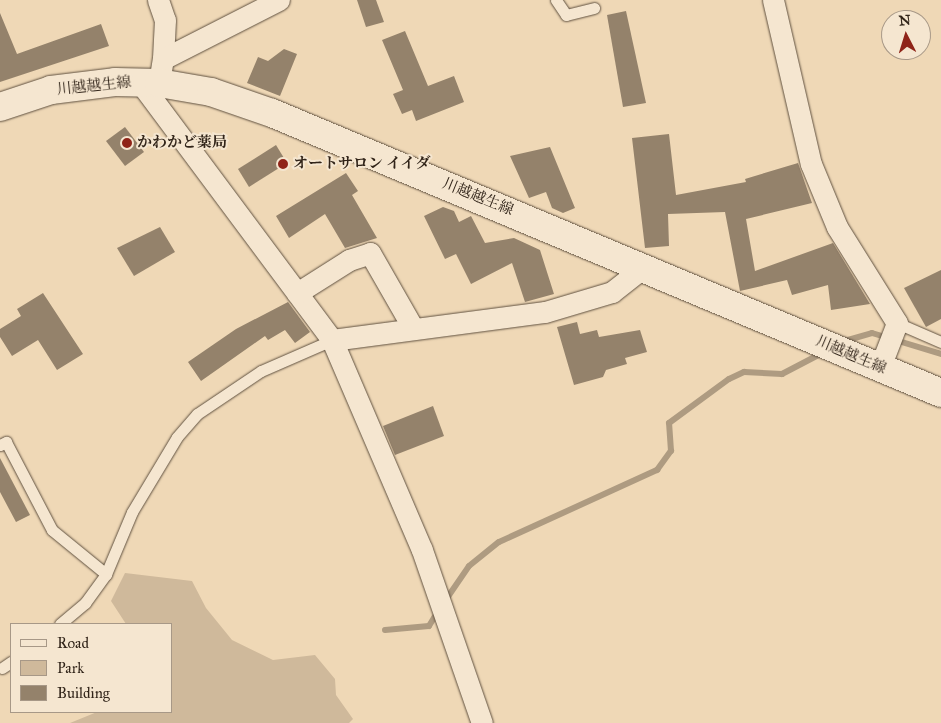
<!DOCTYPE html>
<html>
<head>
<meta charset="utf-8">
<style>
  body { margin:0 }
  #map { position:relative; width:941px; height:723px; overflow:hidden; background:#efd8b6; font-family:"IM FELL Great Primer","Noto Serif JP",serif }
  div>[style] { position:absolute }
  [style*='--x'] { left:calc(var(--x)*1px); top:calc(var(--y)*1px); width:calc(var(--w)*1px); rotate:calc(var(--a)*1deg) }
  .green>* { inset:0; background:#cfb99b }
  .stream>* { height:6px; margin:-3px; padding:0 3px; transform-origin:3px; border-radius:3px; background:#ae9b81 }
  .building>* { inset:0; background:#94826b }
  .roads { filter:drop-shadow(0 0 1px #605140) drop-shadow(0 0 1px #605140) }
  .lane>* { height:11px; margin:-5.5px; padding:0 5.5px; transform-origin:5.5px; border-radius:5.5px; background:#f5e6d0 }
  .street>* { height:21px; margin:-10.5px; padding:0 10.5px; transform-origin:10.5px; border-radius:10.5px; background:#f5e6d0 }
  .secondary>* { height:28px; margin:-14px; padding:0 14px; transform-origin:14px; border-radius:14px; background:#f5e6d0 }
  .dots>* { width:14px; height:14px; translate:-50% -50%; box-sizing:border-box; border:2px solid #f5e6d0; border-radius:50% }
  span { translate:-50% -50%; white-space:nowrap; text-align:center; line-height:1.15; -webkit-text-stroke:4px #f5e6d0; paint-order:stroke }
  .street-label { font-size:15px; color:#312419 }
  .poi-label { font-size:15px; color:#312419; font-weight:700 }
  .left { translate:0 -50%; text-align:left }
  .legend { position:absolute; left:10px; top:623px; width:162px; height:90px; box-sizing:border-box; background:#f5e6d0; border:1px solid #a79887; margin:0; padding:6px 9px; list-style:none; font-size:15px; color:#312419 }
  .legend li { display:flex; align-items:center; gap:10px; height:25px }
  .legend b { width:25px; border:1px solid #a79887 }
  .north { position:absolute; left:881px; top:10px; width:50px; height:50px; box-sizing:border-box; background:#f5e6d0; border:1px solid #a79887; border-radius:50%; rotate:355deg; font-size:14px; font-weight:700; line-height:20px; text-align:center; color:#312419 }
  .north::after { content:''; display:block; margin:auto; width:18px; height:22px; background:#8f2418; clip-path:polygon(50% 0,100% 100%,50% 72%,0 100%) }
</style>
</head>
<body>
<div id="map">
  <div class="green">
    <i style="clip-path:polygon(125px 573px,192px 581px,206px 608px,232px 640px,273px 660px,315px 655px,335px 679px,336px 695px,353px 719px,349px 723px,70px 723px,97px 712px,171px 712px,171px 624px,126px 624px,111px 601px)"></i>
  </div>
  <div class="stream">
    <i style="--x:841;--y:342;--w:32;--a:-16"></i>
    <i style="--x:872;--y:333;--w:72;--a:16.9"></i>
    <i style="--x:445;--y:601;--w:42;--a:-55.6"></i>
    <i style="--x:469;--y:566;--w:38;--a:-39"></i>
    <i style="--x:499;--y:542;--w:174;--a:-24.5"></i>
    <i style="--x:657;--y:470;--w:24;--a:-54"></i>
    <i style="--x:671;--y:451;--w:28;--a:-94"></i>
    <i style="--x:669;--y:423;--w:74;--a:-36.3"></i>
    <i style="--x:729;--y:379;--w:17;--a:-25"></i>
    <i style="--x:744;--y:372;--w:38;--a:3"></i>
    <i style="--x:782;--y:374;--w:47;--a:-27.6"></i>
    <i style="--x:385;--y:630;--w:44;--a:-5.2"></i>
    <i style="--x:429;--y:626;--w:17;--a:-59"></i>
  </div>
  <div class="building">
    <i style="clip-path:polygon(357px 0,376px 0,384px 22px,366px 27px)"></i>
    <i style="clip-path:polygon(626px 11px,646px 103px,623px 107px,607px 15px)"></i>
    <i style="clip-path:polygon(0 13px,17px 54px,101px 24px,109px 46px,0 82px)"></i>
    <i style="clip-path:polygon(405px 31px,428px 86px,454px 76px,464px 102px,416px 121px,412px 110px,402px 114px,393px 94px,403px 90px,382px 40px)"></i>
    <i style="clip-path:polygon(284px 49px,297px 54px,280px 96px,247px 83px,258px 57px,268px 61px)"></i>
    <i style="clip-path:polygon(125px 127px,144px 152px,125px 166px,106px 141px)"></i>
    <i style="clip-path:polygon(669px 134px,676px 195px,746px 182px,745px 179px,798px 163px,812px 203px,746px 219px,755px 271px,833px 243px,870px 304px,831px 310px,828px 285px,792px 295px,787px 280px,740px 291px,725px 212px,668px 214px,669px 246px,645px 248px,632px 138px)"></i>
    <i style="clip-path:polygon(276px 145px,287px 163px,249px 187px,238px 169px)"></i>
    <i style="clip-path:polygon(550px 147px,575px 208px,563px 213px,552px 208px,546px 192px,529px 198px,510px 156px)"></i>
    <i style="clip-path:polygon(346px 173px,358px 191px,352px 195px,377px 238px,345px 248px,325px 214px,289px 238px,276px 216px)"></i>
    <i style="clip-path:polygon(443px 207px,454px 211px,459px 222px,471px 216px,485px 243px,514px 238px,540px 250px,554px 294px,525px 302px,512px 263px,471px 284px,456px 254px,445px 259px,424px 216px)"></i>
    <i style="clip-path:polygon(160px 227px,175px 252px,134px 276px,117px 248px)"></i>
    <i style="clip-path:polygon(941px 270px,941px 319px,926px 327px,904px 288px)"></i>
    <i style="clip-path:polygon(43px 293px,83px 354px,57px 370px,38px 340px,12px 356px,0 337px,0 329px,21px 316px,17px 309px)"></i>
    <i style="clip-path:polygon(288px 302px,310px 332px,295px 343px,285px 330px,268px 340px,265px 336px,201px 381px,188px 362px,236px 329px)"></i>
    <i style="clip-path:polygon(577px 322px,580px 334px,597px 330px,599px 337px,640px 330px,647px 352px,625px 358px,627px 364px,606px 370px,603px 377px,574px 385px,557px 327px)"></i>
    <i style="clip-path:polygon(433px 406px,444px 436px,395px 455px,383px 426px)"></i>
    <i style="clip-path:polygon(0 458px,30px 515px,16px 522px,0 492px)"></i>
  </div>
  <div class="roads">
    <div class="lane">
      <i style="--x:556;--y:0;--w:18;--a:56"></i>
      <i style="--x:566;--y:15;--w:29;--a:-14"></i>
      <i style="--x:897;--y:323;--w:48;--a:23.4"></i>
      <i style="--x:0;--y:445;--w:7;--a:-27"></i>
      <i style="--x:6;--y:442;--w:99;--a:62.4"></i>
      <i style="--x:52;--y:530;--w:70;--a:39.2"></i>
      <i style="--x:106;--y:574;--w:67;--a:-67.2"></i>
      <i style="--x:132;--y:512;--w:87;--a:-59"></i>
      <i style="--x:177;--y:437;--w:30;--a:-49"></i>
      <i style="--x:197;--y:414;--w:77;--a:-33.9"></i>
      <i style="--x:261;--y:371;--w:77;--a:-23.6"></i>
      <i style="--x:60;--y:624;--w:33;--a:-40"></i>
      <i style="--x:85;--y:603;--w:36;--a:-54"></i>
      <i style="--x:2;--y:668;--w:11;--a:-34"></i>
    </div>
    <div class="street">
      <i style="--x:158;--y:0;--w:21;--a:71"></i>
      <i style="--x:165;--y:20;--w:39;--a:93"></i>
      <i style="--x:773;--y:0;--w:168;--a:77"></i>
      <i style="--x:811;--y:164;--w:68;--a:67.6"></i>
      <i style="--x:837;--y:227;--w:113;--a:58"></i>
      <i style="--x:897;--y:323;--w:47;--a:111.1"></i>
      <i style="--x:139;--y:81;--w:323;--a:53.3"></i>
      <i style="--x:332;--y:340;--w:228;--a:66.8"></i>
      <i style="--x:422;--y:550;--w:183;--a:70.9"></i>
      <i style="--x:159;--y:83;--w:24;--a:-81"></i>
      <i style="--x:163;--y:59;--w:130;--a:-27"></i>
      <i style="--x:297;--y:293;--w:62;--a:-32.4"></i>
      <i style="--x:349;--y:260;--w:22;--a:-18"></i>
      <i style="--x:370;--y:253;--w:86;--a:60.2"></i>
      <i style="--x:332;--y:340;--w:215;--a:-7.5"></i>
      <i style="--x:545;--y:312;--w:70;--a:-16.6"></i>
      <i style="--x:612;--y:292;--w:42;--a:-38.2"></i>
    </div>
    <div class="secondary">
      <i style="--x:0;--y:107;--w:54;--a:-18.4"></i>
      <i style="--x:51;--y:90;--w:64;--a:-7.1"></i>
      <i style="--x:115;--y:82;--w:44;--a:1.3"></i>
      <i style="--x:159;--y:83;--w:53;--a:9.8"></i>
      <i style="--x:211;--y:92;--w:65;--a:19"></i>
      <i style="--x:272;--y:113;--w:725;--a:22.71"></i>
    </div>
  </div>
  <div class="dots">
    <i style="left:127px;top:143px;background:#8f2418"></i>
    <i style="left:283px;top:164px;background:#8f2418"></i>
  </div>
  <div class="street-label">
    <span style="left:94px;top:86px;rotate:-6deg">川越越生線</span>
    <span style="left:478px;top:197px;rotate:22deg">川越越生線</span>
    <span style="left:851px;top:355px;rotate:23deg">川越越生線</span>
  </div>
  <div class="poi-label">
    <span class="left" style="left:137px;top:143px">かわかど薬局</span>
    <span class="left" style="left:293px;top:164px">オートサロン イイダ</span>
  </div>
  <ul class="legend">
  <li><b style="height:6px;background:#f5e6d0"></b>Road</li>
  <li><b style="height:14px;background:#cfb99b"></b>Park</li>
  <li><b style="height:14px;background:#94826b"></b>Building</li>
  </ul>
  <div class="north">N</div>
</div>
</body>
</html>
